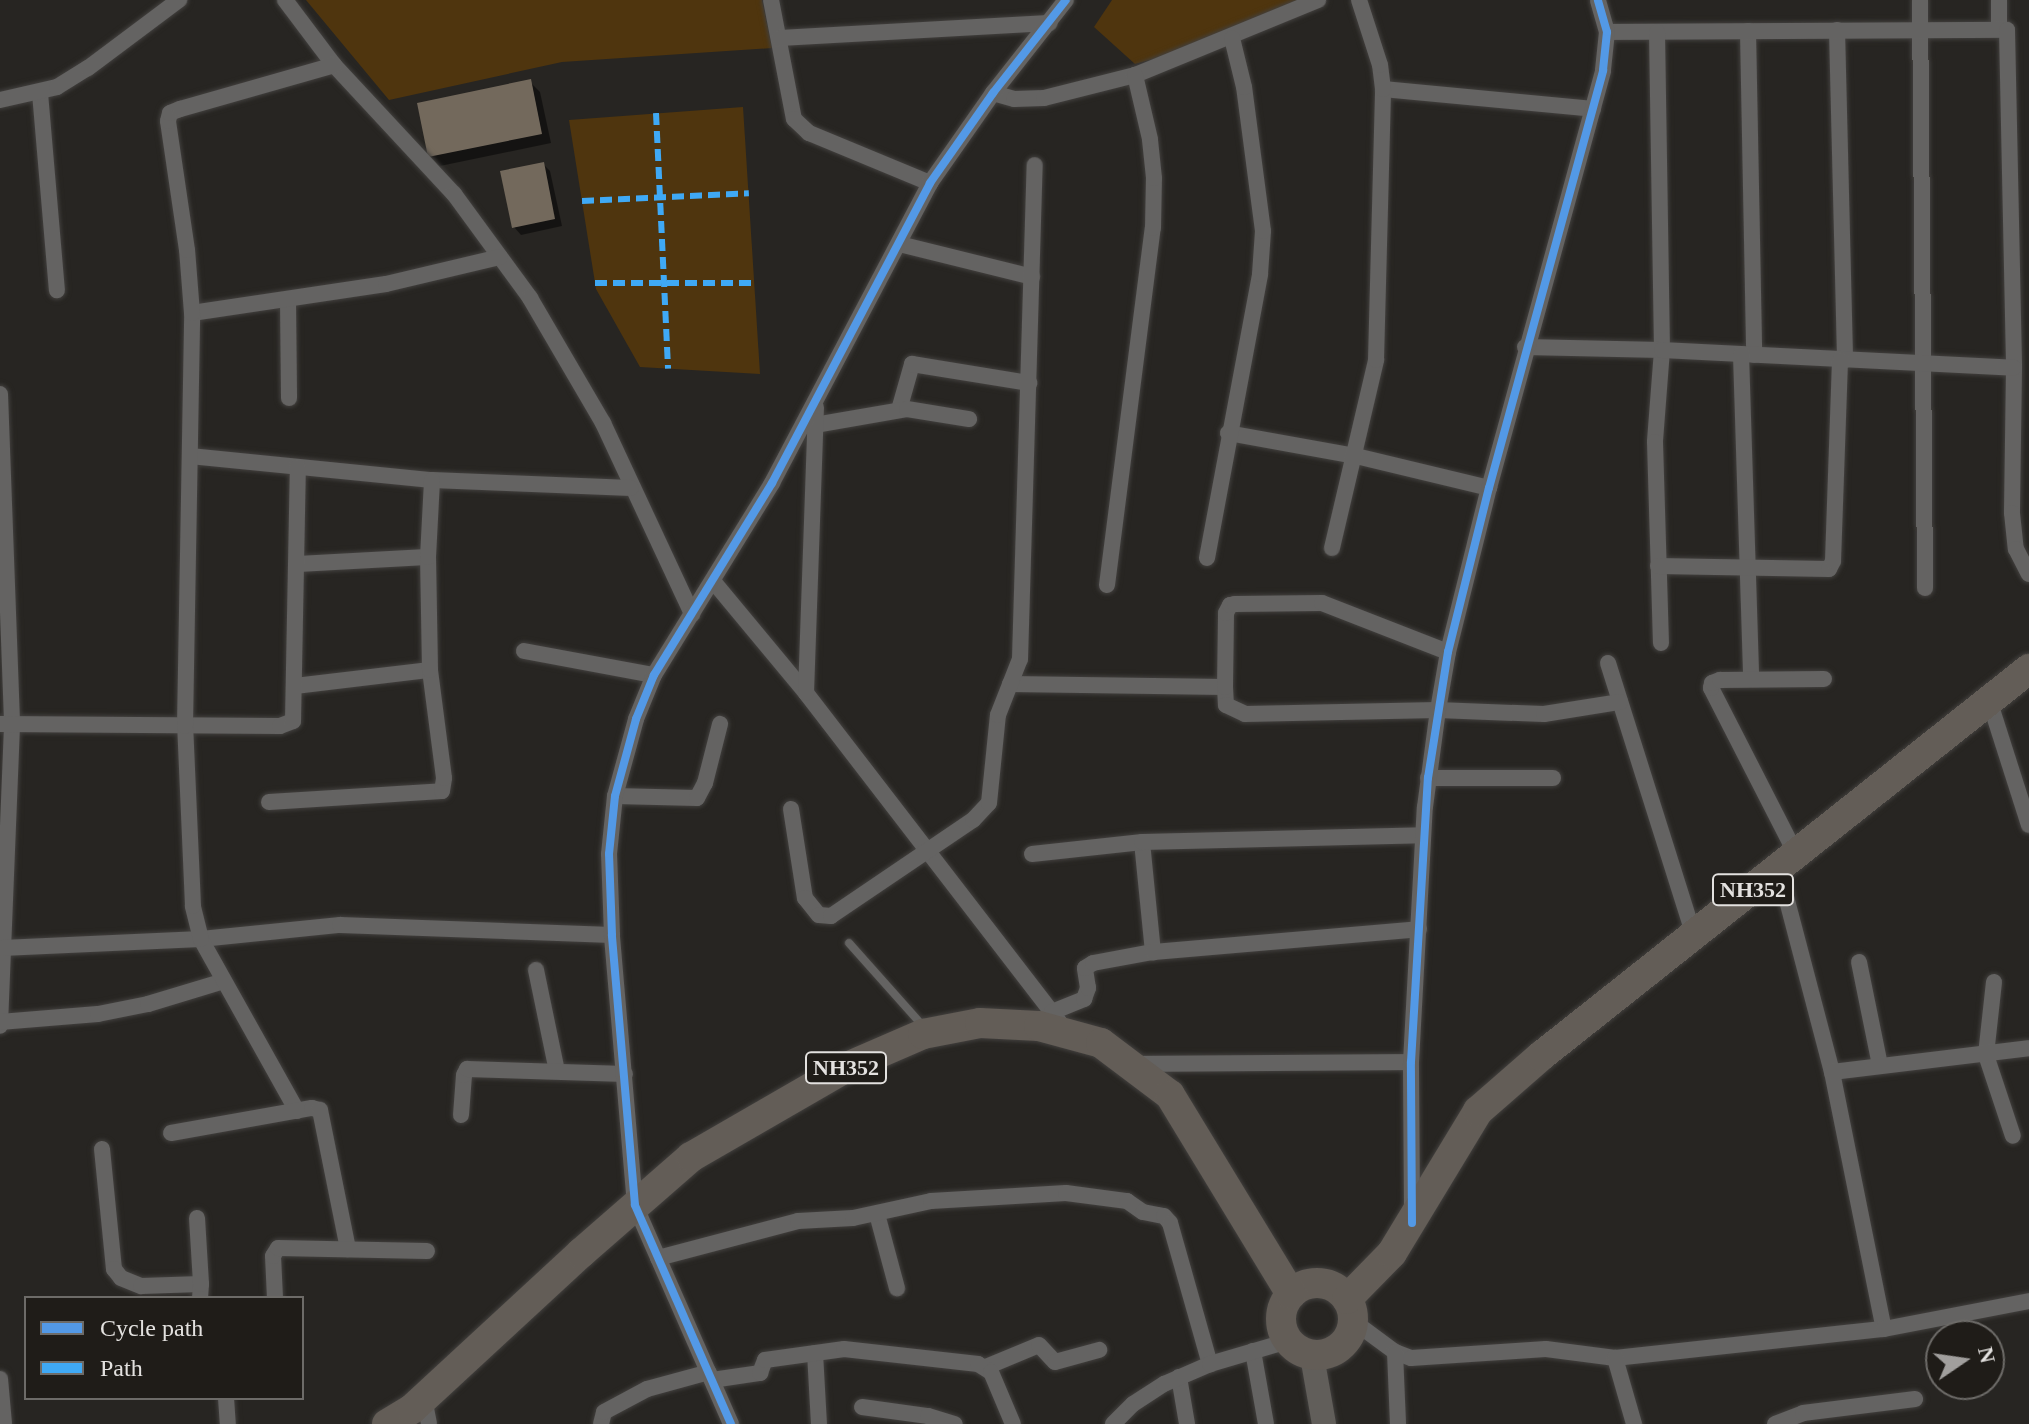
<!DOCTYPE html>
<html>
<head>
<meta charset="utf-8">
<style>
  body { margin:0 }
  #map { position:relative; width:2029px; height:1424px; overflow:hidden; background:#272522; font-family:"Times New Roman",serif }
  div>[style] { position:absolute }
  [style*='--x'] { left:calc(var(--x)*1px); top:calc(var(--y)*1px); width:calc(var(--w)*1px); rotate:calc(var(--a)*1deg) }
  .green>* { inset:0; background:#4f350e }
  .shadow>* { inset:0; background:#0007 }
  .building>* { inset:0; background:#73695c }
  .roads { filter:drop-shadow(0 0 2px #42403e) drop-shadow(0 0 2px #42403e) }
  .lane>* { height:8px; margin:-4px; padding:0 4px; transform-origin:4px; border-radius:4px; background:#646362 }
  .street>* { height:16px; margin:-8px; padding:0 8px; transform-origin:8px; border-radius:8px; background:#646362 }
  .secondary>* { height:24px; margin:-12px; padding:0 12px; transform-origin:12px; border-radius:12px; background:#615e5a }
  .highway>* { height:30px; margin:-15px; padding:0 15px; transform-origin:15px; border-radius:15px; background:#635d57 }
  .highway>.ring { margin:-15px; padding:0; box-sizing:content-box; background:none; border:30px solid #635d57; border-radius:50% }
  .quiet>* { height:6px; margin-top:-3px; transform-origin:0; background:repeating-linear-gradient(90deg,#3fa9f5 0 12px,transparent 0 18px) }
  .cycleway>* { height:8px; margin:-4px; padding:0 4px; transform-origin:4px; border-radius:4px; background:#5399e6 }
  span { translate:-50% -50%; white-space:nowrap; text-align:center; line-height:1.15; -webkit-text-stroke:8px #1f1c18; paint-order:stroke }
  .shield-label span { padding:2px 6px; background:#1f1c18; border:2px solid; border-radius:6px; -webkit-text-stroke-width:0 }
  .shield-label { font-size:22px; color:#e3e1df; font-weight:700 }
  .legend { position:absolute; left:24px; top:1296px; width:280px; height:104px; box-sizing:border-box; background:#1f1c18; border:2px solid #6d6b68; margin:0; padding:10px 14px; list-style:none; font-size:24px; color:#e3e1df }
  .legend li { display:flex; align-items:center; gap:16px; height:40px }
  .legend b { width:40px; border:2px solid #6d6b68 }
  .north { position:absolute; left:1925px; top:1320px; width:80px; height:80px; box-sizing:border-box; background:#1f1c18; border:2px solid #6d6b68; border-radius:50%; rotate:77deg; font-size:22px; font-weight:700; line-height:32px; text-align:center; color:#e3e1df }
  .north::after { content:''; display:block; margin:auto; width:28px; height:36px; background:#a19f9d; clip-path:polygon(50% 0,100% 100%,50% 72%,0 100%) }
</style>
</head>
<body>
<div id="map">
  <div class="green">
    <i style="clip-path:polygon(306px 0,762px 0,772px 48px,562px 62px,389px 100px)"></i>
    <i style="clip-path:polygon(1112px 0,1302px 0,1171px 54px,1135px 64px,1094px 27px)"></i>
    <i style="clip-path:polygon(743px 107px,760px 374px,640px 367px,596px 289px,569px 120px)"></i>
  </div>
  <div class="shadow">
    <i style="clip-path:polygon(530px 82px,540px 92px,551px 143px,440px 166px,430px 156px)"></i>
    <i style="clip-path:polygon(543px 164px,550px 171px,562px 226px,521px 235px,514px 227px)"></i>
  </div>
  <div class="building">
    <i style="clip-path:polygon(531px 79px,542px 134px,428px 157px,417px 103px)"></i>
    <i style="clip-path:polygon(544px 162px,555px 219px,512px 228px,500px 171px)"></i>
  </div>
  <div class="roads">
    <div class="lane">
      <i style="--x:849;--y:943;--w:111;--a:48.3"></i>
    </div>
    <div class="street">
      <i style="--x:285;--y:0;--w:81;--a:53"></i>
      <i style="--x:334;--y:65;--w:176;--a:47.1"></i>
      <i style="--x:454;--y:194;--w:129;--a:53.8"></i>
      <i style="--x:530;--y:298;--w:145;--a:59.7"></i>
      <i style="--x:603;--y:423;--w:211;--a:65"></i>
      <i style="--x:771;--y:0;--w:121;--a:79.1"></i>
      <i style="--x:794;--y:119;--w:21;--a:43"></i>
      <i style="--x:809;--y:133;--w:131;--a:22.5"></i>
      <i style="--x:1920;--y:0;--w:588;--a:89.51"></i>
      <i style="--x:1999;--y:28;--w:28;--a:-90"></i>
      <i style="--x:1837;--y:30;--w:330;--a:88.6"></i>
      <i style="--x:1748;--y:31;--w:324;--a:88.9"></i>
      <i style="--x:1607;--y:32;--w:400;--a:-0.3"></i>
      <i style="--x:2007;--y:30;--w:338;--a:88.8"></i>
      <i style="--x:2014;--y:368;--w:145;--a:90.8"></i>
      <i style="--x:2012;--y:513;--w:36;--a:84"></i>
      <i style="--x:2016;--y:549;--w:28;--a:63"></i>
      <i style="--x:1657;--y:32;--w:318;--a:89.1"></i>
      <i style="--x:1662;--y:350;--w:92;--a:94.4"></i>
      <i style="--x:1655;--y:442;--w:201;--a:88.3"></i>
      <i style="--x:779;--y:38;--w:271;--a:-3.2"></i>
      <i style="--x:1383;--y:89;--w:211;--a:5.4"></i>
      <i style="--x:40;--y:93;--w:198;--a:85.1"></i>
      <i style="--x:993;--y:93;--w:22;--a:16"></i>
      <i style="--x:1014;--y:99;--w:30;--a:-2"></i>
      <i style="--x:1044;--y:98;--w:94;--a:-14.2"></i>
      <i style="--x:1135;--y:75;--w:198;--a:-22.3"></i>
      <i style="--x:0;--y:100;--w:58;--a:-12.8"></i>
      <i style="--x:57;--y:87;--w:36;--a:-32"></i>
      <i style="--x:88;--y:68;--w:114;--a:-36.8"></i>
      <i style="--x:899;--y:244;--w:137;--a:13.9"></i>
      <i style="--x:288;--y:300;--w:98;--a:89.4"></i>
      <i style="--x:192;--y:313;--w:196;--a:-8.5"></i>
      <i style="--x:386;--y:284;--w:117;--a:-13.3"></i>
      <i style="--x:1525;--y:347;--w:137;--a:1.3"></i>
      <i style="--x:1662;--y:350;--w:352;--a:2.9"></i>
      <i style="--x:1741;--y:354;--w:325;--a:88.2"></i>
      <i style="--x:0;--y:394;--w:332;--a:87.9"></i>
      <i style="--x:12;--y:726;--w:300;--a:92.3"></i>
      <i style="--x:899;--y:410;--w:48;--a:-74.2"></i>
      <i style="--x:912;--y:364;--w:119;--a:9.2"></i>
      <i style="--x:815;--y:425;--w:93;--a:-9.9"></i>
      <i style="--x:907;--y:409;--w:63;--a:9.2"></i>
      <i style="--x:1228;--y:433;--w:130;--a:10.2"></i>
      <i style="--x:1356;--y:456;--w:137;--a:13.5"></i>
      <i style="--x:190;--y:456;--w:243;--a:5.7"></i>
      <i style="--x:432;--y:480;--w:199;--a:2.3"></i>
      <i style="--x:1332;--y:548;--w:193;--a:-76.8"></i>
      <i style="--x:1376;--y:360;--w:271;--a:-88.5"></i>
      <i style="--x:1383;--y:89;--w:24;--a:-97"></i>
      <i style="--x:1380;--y:65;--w:68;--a:-107.9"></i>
      <i style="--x:1207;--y:558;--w:289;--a:-79.4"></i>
      <i style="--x:1260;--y:274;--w:43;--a:-86"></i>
      <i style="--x:1263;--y:231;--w:145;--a:-97.5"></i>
      <i style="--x:1244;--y:87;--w:50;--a:-103.8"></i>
      <i style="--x:297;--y:564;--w:131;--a:-3.1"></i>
      <i style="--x:1658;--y:566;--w:171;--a:1"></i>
      <i style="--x:1829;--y:569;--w:9;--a:-63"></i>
      <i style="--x:1833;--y:561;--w:201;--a:-88"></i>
      <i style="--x:713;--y:581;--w:146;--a:50.3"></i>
      <i style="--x:806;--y:693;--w:428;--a:52.4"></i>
      <i style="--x:1107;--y:585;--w:360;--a:-82.7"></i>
      <i style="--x:1153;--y:228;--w:50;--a:-88.9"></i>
      <i style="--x:1154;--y:178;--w:39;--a:-96"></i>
      <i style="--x:1150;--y:139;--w:66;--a:-103.2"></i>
      <i style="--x:524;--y:651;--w:132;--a:10.5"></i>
      <i style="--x:1608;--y:663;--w:286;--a:72.5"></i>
      <i style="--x:1010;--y:684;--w:215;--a:0.8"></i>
      <i style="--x:1225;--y:687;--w:18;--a:87"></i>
      <i style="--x:1226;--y:705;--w:21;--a:25"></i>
      <i style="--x:1245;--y:714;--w:193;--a:-1.2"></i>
      <i style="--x:1438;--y:710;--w:106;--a:2.2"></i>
      <i style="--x:1544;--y:714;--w:77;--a:-9"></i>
      <i style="--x:295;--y:686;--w:136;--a:-6.8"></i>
      <i style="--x:1225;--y:687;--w:74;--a:-89.2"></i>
      <i style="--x:1226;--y:613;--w:9;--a:-63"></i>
      <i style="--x:1230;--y:605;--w:5;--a:-11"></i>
      <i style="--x:1235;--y:604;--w:87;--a:-0.7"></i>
      <i style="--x:1322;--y:603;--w:135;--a:21.3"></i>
      <i style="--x:806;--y:693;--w:286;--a:-88"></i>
      <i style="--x:1990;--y:703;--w:128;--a:72.3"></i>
      <i style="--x:0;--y:724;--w:280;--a:0.4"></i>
      <i style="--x:280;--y:726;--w:14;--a:-21"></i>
      <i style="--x:293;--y:721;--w:254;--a:-88.9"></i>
      <i style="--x:1428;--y:778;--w:125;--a:0"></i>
      <i style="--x:615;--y:796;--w:82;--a:1.4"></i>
      <i style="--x:697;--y:798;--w:17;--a:-62"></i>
      <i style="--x:705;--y:783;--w:61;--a:-75.7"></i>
      <i style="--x:269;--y:802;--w:173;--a:-3.6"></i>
      <i style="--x:442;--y:791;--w:13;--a:-81"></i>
      <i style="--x:444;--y:778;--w:109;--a:-97.4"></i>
      <i style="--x:430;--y:670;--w:113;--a:-91"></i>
      <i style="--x:428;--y:557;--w:77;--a:-87"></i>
      <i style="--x:791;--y:809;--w:90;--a:81.1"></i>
      <i style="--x:805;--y:898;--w:22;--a:51"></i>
      <i style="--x:819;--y:915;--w:12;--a:5"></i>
      <i style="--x:831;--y:916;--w:171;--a:-34.1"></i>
      <i style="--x:973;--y:820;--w:23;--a:-47"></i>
      <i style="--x:989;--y:803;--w:88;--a:-84.2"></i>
      <i style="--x:998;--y:715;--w:60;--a:-68.6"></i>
      <i style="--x:1020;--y:659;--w:494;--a:-88.3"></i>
      <i style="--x:1142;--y:842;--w:111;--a:84.3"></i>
      <i style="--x:1032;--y:854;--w:111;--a:-6.2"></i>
      <i style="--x:1142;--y:842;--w:281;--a:-1.4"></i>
      <i style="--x:1797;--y:856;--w:189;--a:-117.1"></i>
      <i style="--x:1711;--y:688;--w:5;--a:-79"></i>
      <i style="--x:1712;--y:683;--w:9;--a:-21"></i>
      <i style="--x:1720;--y:680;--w:104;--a:-0.6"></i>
      <i style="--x:1779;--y:870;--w:209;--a:75.3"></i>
      <i style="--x:1832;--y:1072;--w:262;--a:78.6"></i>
      <i style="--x:2;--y:948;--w:199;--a:-2.6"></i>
      <i style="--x:201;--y:939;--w:140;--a:-5.8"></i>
      <i style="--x:340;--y:925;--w:272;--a:2.1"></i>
      <i style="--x:1859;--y:962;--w:105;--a:78.5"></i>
      <i style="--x:536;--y:970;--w:103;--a:78.3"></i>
      <i style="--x:1994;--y:982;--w:73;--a:96.3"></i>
      <i style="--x:1986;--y:1055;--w:85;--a:71.6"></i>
      <i style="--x:1052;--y:1012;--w:35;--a:-22"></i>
      <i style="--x:1084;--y:999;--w:12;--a:-70"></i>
      <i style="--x:1088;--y:988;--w:20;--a:-99"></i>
      <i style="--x:1085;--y:968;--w:9;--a:-32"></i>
      <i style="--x:1093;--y:963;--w:61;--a:-10.4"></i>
      <i style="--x:1153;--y:952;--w:267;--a:-4.9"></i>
      <i style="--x:0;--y:1022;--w:98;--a:-4.7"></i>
      <i style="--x:98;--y:1014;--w:51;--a:-11.3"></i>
      <i style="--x:148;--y:1004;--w:79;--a:-16.8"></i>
      <i style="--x:1133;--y:1064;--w:278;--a:-0.4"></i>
      <i style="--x:1832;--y:1072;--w:198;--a:-6.9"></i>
      <i style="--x:297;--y:1111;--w:197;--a:-119.2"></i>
      <i style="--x:201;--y:939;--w:34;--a:-104"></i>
      <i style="--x:193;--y:906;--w:180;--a:-92.5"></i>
      <i style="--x:185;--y:726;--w:413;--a:-89"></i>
      <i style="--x:192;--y:313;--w:63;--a:-94.5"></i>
      <i style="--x:187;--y:250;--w:130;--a:-98.4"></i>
      <i style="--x:168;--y:121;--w:8;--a:-76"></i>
      <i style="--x:170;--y:113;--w:11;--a:-22"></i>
      <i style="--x:180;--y:109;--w:160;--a:-15.9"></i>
      <i style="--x:461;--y:1115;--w:40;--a:-85.7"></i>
      <i style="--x:464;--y:1075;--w:7;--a:-63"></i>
      <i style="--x:467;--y:1069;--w:158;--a:1.8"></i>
      <i style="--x:171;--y:1133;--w:143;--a:-10.1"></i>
      <i style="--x:312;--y:1108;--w:8;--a:14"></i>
      <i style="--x:320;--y:1110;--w:142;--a:78.6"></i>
      <i style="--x:102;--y:1149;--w:121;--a:84.3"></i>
      <i style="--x:114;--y:1269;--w:11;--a:52"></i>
      <i style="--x:121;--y:1278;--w:22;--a:22"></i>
      <i style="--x:141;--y:1286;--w:60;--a:-1.9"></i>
      <i style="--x:201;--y:1284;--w:14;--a:94"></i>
      <i style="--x:1412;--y:1211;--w:149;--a:-90.4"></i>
      <i style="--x:1411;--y:1062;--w:255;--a:-86.9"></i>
      <i style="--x:1425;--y:807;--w:98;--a:-82.4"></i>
      <i style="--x:1438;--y:710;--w:59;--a:-80.2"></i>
      <i style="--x:1448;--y:652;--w:169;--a:-76"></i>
      <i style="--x:1489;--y:488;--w:433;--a:-74.7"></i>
      <i style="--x:1603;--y:70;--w:38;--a:-84"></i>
      <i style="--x:1607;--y:32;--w:33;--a:-106"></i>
      <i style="--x:877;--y:1214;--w:77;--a:74.9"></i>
      <i style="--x:197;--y:1218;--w:66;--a:86.5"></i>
      <i style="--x:658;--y:1258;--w:145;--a:-14.8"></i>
      <i style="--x:798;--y:1221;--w:55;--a:-3.1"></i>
      <i style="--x:853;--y:1218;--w:80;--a:-12.3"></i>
      <i style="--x:931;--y:1201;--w:135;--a:-3.4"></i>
      <i style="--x:1066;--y:1193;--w:62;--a:7.5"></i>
      <i style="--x:1127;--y:1201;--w:19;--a:35"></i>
      <i style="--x:1143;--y:1212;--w:21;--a:11"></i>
      <i style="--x:1164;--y:1216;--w:9;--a:49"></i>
      <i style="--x:1170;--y:1223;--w:147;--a:74.2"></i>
      <i style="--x:275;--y:1298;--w:42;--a:-92.7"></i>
      <i style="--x:273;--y:1256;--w:9;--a:-58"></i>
      <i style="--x:278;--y:1248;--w:149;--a:1.2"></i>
      <i style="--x:1353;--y:1321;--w:52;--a:36.4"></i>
      <i style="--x:1395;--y:1352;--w:17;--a:21"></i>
      <i style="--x:1411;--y:1358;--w:135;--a:-3.8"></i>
      <i style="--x:1546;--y:1349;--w:70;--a:7.4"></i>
      <i style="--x:1615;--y:1358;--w:271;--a:-6.2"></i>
      <i style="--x:1884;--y:1329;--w:148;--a:-10.9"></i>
      <i style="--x:1253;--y:1351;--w:74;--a:79.9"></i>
      <i style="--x:1395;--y:1352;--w:72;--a:87.6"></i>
      <i style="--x:815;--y:1353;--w:71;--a:86.8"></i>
      <i style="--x:1615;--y:1358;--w:69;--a:73.9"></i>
      <i style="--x:986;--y:1367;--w:57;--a:-22.5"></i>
      <i style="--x:1039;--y:1345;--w:23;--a:47"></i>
      <i style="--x:1055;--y:1362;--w:46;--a:-15.3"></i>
      <i style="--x:1179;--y:1377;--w:48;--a:80.3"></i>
      <i style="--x:0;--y:1379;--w:45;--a:84.9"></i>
      <i style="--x:712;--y:1380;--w:49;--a:-8.3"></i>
      <i style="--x:760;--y:1373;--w:14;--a:-69"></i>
      <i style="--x:765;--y:1360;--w:80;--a:-7.9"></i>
      <i style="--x:844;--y:1349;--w:135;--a:6.4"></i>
      <i style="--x:978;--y:1364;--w:15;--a:32"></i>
      <i style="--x:991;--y:1372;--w:56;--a:67.1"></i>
      <i style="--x:226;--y:1398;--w:26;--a:86"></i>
      <i style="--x:424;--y:1398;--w:26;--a:79"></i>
      <i style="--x:862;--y:1407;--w:67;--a:7.8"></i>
      <i style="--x:928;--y:1416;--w:28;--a:17"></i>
      <i style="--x:601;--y:1424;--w:12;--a:-76"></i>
      <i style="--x:604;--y:1412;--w:49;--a:-28.1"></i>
      <i style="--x:647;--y:1389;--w:64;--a:-15.3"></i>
      <i style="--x:731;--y:1424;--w:239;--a:-113.7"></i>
      <i style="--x:635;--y:1205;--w:271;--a:-94.9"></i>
      <i style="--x:612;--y:935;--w:81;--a:-92.1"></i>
      <i style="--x:609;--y:854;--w:58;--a:-84.1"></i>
      <i style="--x:615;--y:796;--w:80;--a:-74.7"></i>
      <i style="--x:636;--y:719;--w:48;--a:-67.8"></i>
      <i style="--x:654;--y:675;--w:225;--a:-58.4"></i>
      <i style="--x:772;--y:483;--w:339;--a:-62.2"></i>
      <i style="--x:930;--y:183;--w:110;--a:-55"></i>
      <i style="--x:993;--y:93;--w:118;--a:-51.9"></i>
      <i style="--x:1113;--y:1424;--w:28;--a:-45"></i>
      <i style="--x:1133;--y:1404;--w:37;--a:-33"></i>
      <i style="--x:1164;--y:1384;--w:50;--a:-23.5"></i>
      <i style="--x:1210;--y:1364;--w:81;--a:-16.4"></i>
      <i style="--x:1775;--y:1424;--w:30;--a:-21"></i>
      <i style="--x:1803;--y:1413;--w:113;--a:-7.1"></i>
    </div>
    <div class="secondary">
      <i style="--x:1312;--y:1356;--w:69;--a:80"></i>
    </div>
    <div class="highway">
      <i class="ring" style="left:1281px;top:1283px;width:42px;height:42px"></i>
      <i style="--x:1347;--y:1299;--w:64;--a:-45.6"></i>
      <i style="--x:1392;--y:1253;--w:166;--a:-58.8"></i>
      <i style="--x:1478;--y:1111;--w:84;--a:-41.1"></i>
      <i style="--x:1541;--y:1056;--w:623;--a:-38.42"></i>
      <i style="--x:387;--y:1424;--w:29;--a:-31"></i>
      <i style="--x:412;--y:1409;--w:230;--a:-42.7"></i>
      <i style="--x:581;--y:1253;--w:146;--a:-41.1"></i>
      <i style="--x:691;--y:1157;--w:180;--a:-30"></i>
      <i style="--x:847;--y:1067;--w:83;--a:-23.5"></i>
      <i style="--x:923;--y:1034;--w:58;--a:-10.9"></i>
      <i style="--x:980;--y:1023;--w:59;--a:2.9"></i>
      <i style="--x:1039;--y:1026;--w:64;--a:15.3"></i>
      <i style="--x:1101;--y:1043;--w:86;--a:37"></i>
      <i style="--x:1170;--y:1095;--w:233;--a:58.7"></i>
    </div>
  </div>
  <div class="quiet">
    <i style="--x:656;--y:113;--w:256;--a:87.3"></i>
    <i style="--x:582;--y:201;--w:167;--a:-2.7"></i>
    <i style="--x:595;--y:283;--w:159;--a:0"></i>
  </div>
  <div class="cycleway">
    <i style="--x:1412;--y:1223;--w:161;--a:-90.4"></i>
    <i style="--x:1411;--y:1062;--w:285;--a:-86.6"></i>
    <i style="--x:1428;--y:778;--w:128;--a:-81"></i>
    <i style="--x:1448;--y:652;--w:169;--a:-76"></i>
    <i style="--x:1489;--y:488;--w:433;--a:-74.7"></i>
    <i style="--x:1603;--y:70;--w:38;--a:-84"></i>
    <i style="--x:1607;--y:32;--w:33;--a:-106"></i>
    <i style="--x:731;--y:1424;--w:239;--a:-113.7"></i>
    <i style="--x:635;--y:1205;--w:271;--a:-94.9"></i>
    <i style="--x:612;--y:935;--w:81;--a:-92.1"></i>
    <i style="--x:609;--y:854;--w:58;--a:-84.1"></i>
    <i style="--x:615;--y:796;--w:80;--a:-74.7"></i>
    <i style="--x:636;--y:719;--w:48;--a:-67.8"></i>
    <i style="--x:654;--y:675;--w:225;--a:-58.4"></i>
    <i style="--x:772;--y:483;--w:339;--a:-62.2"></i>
    <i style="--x:930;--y:183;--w:110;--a:-55"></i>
    <i style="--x:993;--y:93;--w:118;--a:-51.9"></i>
  </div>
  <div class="shield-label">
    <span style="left:1753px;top:890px">NH352</span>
    <span style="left:846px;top:1068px">NH352</span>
  </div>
  <ul class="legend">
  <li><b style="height:10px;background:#5399e6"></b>Cycle path</li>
  <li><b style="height:10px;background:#3fa9f5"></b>Path</li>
  </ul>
  <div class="north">N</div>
</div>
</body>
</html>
